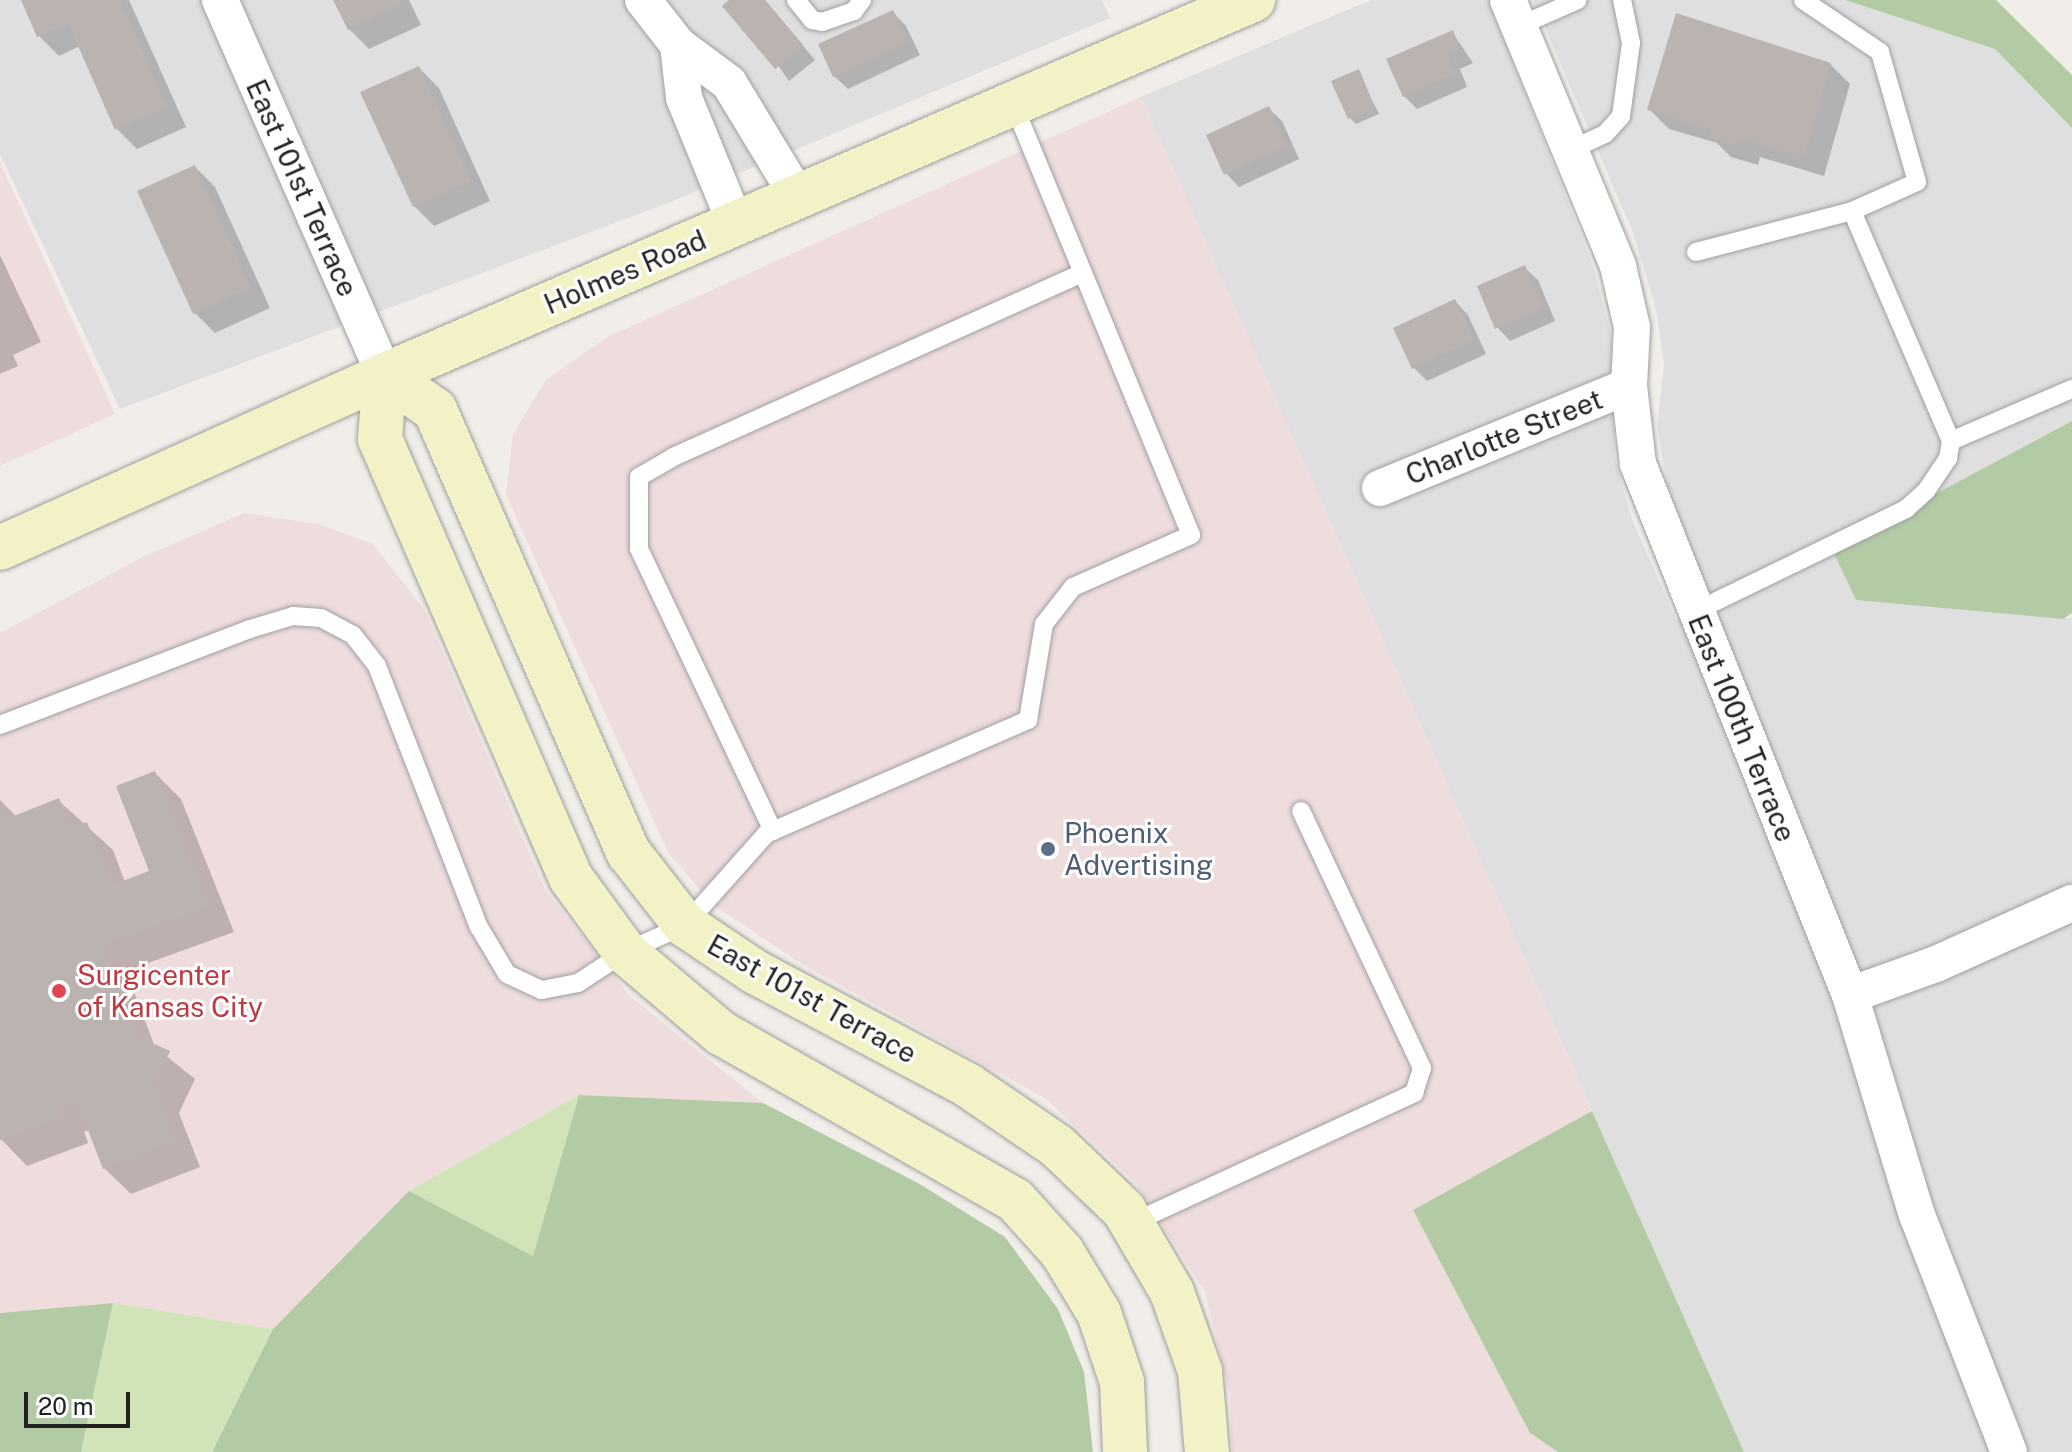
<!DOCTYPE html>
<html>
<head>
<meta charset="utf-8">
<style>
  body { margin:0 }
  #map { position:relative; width:2072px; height:1452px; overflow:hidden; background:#f1eeea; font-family:"Public Sans",sans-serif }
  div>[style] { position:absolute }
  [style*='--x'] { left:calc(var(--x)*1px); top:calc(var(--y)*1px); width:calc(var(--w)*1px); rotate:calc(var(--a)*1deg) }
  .residential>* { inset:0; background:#e0dfdf }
  .commercial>* { inset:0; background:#efdcdd }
  .grass>* { inset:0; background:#d1e4b7 }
  .forest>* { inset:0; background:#b3cba4 }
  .shadow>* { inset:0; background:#0003 }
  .building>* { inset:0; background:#bab3b0 }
  .roads { filter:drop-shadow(0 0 2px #9f9f9f) drop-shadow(0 0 2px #9f9f9f) }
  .lane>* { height:18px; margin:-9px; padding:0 9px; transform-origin:9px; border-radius:9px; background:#fff }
  .street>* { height:36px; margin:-18px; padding:0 18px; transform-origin:18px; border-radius:18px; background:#fff }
  .secondary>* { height:44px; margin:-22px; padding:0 22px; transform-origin:22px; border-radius:22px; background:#f3f1c6 }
  .dots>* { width:22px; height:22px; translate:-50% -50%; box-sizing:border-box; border:4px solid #fff; border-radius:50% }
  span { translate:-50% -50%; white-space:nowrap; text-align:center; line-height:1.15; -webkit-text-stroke:6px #fff; paint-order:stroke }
  .street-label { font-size:28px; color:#222 }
  .service-label { font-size:28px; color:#4e5e75 }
  .left { translate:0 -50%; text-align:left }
  .health-label { font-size:28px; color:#be3a42 }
  .scale { position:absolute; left:24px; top:1392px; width:106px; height:36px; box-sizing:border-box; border:4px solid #222; border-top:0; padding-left:10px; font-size:24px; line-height:28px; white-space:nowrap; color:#222; -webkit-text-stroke:6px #fff; paint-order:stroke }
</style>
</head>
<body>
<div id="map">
  <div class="residential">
    <i style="clip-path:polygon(0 0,1102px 0,1110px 18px,668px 203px,120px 409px,0 154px)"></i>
    <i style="clip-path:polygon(1371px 0,1488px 0,1592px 263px,1611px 334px,1615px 459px,1632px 519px,1676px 620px,1712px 603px,1667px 484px,1657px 426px,1664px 365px,1656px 309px,1633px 233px,1533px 0,1845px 0,1995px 49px,2072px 128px,2072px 421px,1832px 549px,1922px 606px,2072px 618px,2072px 1452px,1744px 1452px,1141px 97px)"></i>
  </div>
  <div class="commercial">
    <i style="clip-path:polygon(1141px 97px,1592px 1111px,1413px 1210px,1530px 1433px,1558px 1452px,1232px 1452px,1230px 1394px,1205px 1292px,1136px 1183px,1046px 1099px,797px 961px,712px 904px,668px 852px,506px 495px,513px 434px,546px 380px,607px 337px)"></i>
    <i style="clip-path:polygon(0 162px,115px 414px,0 466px)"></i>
    <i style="clip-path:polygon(244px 513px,318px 524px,373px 544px,425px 611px,545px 890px,629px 995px,763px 1103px,579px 1095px,409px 1191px,273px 1329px,113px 1303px,0 1313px,0 633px,141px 558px)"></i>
  </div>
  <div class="grass">
    <i style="clip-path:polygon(579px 1095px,533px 1256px,409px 1191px)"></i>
    <i style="clip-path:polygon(113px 1303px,273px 1329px,212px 1452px,81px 1452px)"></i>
  </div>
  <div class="forest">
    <i style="clip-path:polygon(1845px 0,1996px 0,2072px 75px,2072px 128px,1995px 49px)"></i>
    <i style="clip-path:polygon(2072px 421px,2072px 613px,2063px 619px,1856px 600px,1832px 549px)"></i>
    <i style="clip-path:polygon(579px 1095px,763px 1103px,918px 1183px,1005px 1237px,1058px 1309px,1084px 1372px,1093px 1452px,212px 1452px,273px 1329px,409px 1191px,533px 1256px)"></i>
    <i style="clip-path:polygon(1592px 1111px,1744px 1452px,1558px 1452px,1530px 1433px,1413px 1210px)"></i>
    <i style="clip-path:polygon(113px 1303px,81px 1452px,0 1452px,0 1313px)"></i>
  </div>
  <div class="shadow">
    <i style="clip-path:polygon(23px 0,129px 0,186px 127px,137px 149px,117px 129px,80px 46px,59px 56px,39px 36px)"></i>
    <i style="clip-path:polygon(335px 0,409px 0,421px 25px,369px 49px,349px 29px)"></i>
    <i style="clip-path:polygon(732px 0,765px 0,815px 60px,789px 81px)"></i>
    <i style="clip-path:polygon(893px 12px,906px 26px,920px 55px,848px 89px,834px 76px)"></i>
    <i style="clip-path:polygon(1452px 32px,1473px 63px,1460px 69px,1467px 87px,1417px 109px,1404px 96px)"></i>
    <i style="clip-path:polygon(1830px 64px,1850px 84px,1824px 176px,1760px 157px,1758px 165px,1731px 157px,1717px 143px,1669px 129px,1649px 109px)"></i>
    <i style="clip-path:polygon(419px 68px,439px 88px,490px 201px,434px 226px,414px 206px)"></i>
    <i style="clip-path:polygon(1358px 72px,1379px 114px,1356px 124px,1350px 118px)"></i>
    <i style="clip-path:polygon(1268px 108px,1282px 121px,1299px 159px,1239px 187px,1226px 173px)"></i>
    <i style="clip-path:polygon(195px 167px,215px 187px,270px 308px,215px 333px,195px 313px,140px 192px)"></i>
    <i style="clip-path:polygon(0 255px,41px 342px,13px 355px,18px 366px,0 374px)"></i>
    <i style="clip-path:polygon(1524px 267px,1538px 280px,1555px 321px,1510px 341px,1497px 327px)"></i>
    <i style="clip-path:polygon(1455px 301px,1468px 315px,1486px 354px,1427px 381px,1414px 368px)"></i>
    <i style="clip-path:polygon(155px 773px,181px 799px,234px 932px,126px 971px,155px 1047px,195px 1079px,179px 1113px,200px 1167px,131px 1194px,104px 1168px,90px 1130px,84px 1132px,88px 1143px,27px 1166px,0 1138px,0 800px,17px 817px,59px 801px,113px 850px,125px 882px,152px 872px)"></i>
  </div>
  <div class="building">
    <i style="clip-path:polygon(21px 0,120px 0,167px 107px,115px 130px,68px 23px,37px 37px)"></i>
    <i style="clip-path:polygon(333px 0,400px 0,402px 4px,348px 30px)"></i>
    <i style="clip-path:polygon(729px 0,765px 0,803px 45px,775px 69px,722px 6px)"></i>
    <i style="clip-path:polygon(893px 10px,908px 42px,833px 77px,818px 44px)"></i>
    <i style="clip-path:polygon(1676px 13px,1831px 63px,1804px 157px,1741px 138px,1739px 146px,1709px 138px,1712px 129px,1647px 110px)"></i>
    <i style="clip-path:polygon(1453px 30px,1461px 50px,1448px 56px,1456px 73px,1403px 97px,1386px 59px)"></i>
    <i style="clip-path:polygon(419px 66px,471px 181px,413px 207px,360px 92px)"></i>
    <i style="clip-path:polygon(1359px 69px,1375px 108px,1348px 119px,1331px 81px)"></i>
    <i style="clip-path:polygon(1269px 106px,1288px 146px,1224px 175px,1206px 135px)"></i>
    <i style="clip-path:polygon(195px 165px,251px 288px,193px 314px,137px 191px)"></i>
    <i style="clip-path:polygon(1525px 265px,1543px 308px,1495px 329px,1477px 286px)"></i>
    <i style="clip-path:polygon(1455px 299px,1474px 340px,1412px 369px,1393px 328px)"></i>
    <i style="clip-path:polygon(155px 771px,209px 906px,102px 945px,136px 1036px,170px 1051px,154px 1086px,175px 1141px,103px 1169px,76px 1099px,59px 1105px,64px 1117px,0 1140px,0 810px,4px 820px,59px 798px,71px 828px,87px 822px,112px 885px,149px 871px,116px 786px)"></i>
  </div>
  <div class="roads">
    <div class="lane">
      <i style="--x:796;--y:0;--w:26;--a:51"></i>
      <i style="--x:812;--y:20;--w:10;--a:11"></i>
      <i style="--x:822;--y:22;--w:34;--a:-19"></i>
      <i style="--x:854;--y:11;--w:14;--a:-54"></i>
      <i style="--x:1519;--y:26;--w:64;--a:-23.8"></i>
      <i style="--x:1568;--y:151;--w:41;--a:-24.7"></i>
      <i style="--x:1605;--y:134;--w:24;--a:-48"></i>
      <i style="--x:1621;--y:116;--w:74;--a:-82.2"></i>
      <i style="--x:1631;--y:43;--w:44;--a:-101.8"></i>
      <i style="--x:1696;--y:252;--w:161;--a:-14.7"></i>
      <i style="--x:1951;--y:441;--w:132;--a:-23.3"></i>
      <i style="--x:1694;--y:612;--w:236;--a:-25.9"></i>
      <i style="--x:1906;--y:509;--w:27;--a:-42"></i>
      <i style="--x:1926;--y:491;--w:40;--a:-56"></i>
      <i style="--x:1948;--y:458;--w:17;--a:-80"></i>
      <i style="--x:1951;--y:441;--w:250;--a:-113.3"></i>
      <i style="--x:1852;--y:211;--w:71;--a:-24"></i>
      <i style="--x:1917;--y:182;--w:135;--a:-105.9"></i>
      <i style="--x:1880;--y:52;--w:93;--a:-146"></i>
      <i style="--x:0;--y:725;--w:268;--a:-21"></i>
      <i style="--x:250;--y:629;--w:45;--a:-16.8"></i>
      <i style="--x:293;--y:616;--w:28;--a:4"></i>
      <i style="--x:321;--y:618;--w:36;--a:28"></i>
      <i style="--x:353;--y:635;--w:39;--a:52"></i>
      <i style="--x:377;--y:666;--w:280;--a:68.7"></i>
      <i style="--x:479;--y:927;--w:55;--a:59.2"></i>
      <i style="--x:507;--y:974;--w:38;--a:25"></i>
      <i style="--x:542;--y:990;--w:37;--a:-11"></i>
      <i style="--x:578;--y:983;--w:56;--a:-33.4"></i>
      <i style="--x:625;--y:952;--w:66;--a:-24.2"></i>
      <i style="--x:685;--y:925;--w:122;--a:-48.3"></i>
      <i style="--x:766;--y:834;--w:286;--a:-23.5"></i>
      <i style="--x:1028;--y:720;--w:97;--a:-80.5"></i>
      <i style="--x:1044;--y:624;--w:47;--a:-51.9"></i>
      <i style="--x:1073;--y:587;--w:129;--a:-23.8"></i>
      <i style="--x:1191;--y:535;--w:466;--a:-112.4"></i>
      <i style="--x:773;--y:831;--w:312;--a:-115.4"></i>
      <i style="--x:639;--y:549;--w:72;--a:-90"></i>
      <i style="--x:639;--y:477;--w:39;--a:-30"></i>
      <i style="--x:673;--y:457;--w:449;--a:-24.2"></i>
      <i style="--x:1132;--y:1223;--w:311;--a:-24.7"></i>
      <i style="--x:1414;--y:1093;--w:26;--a:-72"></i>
      <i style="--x:1422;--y:1068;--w:284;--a:-115.2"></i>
    </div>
    <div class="street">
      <i style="--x:220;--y:0;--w:410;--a:66.3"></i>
      <i style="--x:643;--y:0;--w:57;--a:52.1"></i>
      <i style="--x:678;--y:45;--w:64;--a:36.7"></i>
      <i style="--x:729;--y:83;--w:133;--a:58.8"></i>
      <i style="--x:1508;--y:0;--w:288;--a:67.5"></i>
      <i style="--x:1618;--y:266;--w:63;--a:77.1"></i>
      <i style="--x:1632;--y:327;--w:59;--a:92.9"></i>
      <i style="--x:1629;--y:386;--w:79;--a:83.4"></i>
      <i style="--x:1638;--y:464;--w:572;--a:68.24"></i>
      <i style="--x:1850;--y:995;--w:230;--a:73.1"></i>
      <i style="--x:1917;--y:1215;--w:254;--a:68.8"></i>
      <i style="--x:678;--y:45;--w:53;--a:83.5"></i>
      <i style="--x:684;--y:98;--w:137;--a:67.7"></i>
      <i style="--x:1380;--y:488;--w:269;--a:-22.3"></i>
      <i style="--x:1850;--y:995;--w:91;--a:-19.8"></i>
      <i style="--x:1936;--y:964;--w:149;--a:-24.2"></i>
    </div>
    <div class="secondary">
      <i style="--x:385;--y:375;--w:61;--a:35"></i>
      <i style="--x:435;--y:410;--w:484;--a:66.4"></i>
      <i style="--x:629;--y:853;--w:91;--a:52.1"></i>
      <i style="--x:685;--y:925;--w:84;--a:33.9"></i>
      <i style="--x:755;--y:972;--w:242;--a:28"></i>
      <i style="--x:969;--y:1086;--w:107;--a:34.3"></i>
      <i style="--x:1057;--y:1146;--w:93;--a:43.7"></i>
      <i style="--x:1124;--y:1210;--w:95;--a:59.7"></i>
      <i style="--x:1172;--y:1292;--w:84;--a:70.5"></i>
      <i style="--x:1200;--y:1371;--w:81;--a:85.1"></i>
      <i style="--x:385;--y:375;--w:64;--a:94.5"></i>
      <i style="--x:380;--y:439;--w:479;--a:66.5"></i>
      <i style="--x:571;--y:878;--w:92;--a:53.9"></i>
      <i style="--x:625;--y:952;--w:126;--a:40.2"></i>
      <i style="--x:721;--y:1033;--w:338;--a:29.6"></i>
      <i style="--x:1015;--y:1200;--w:70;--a:47.9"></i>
      <i style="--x:1062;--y:1252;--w:71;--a:58.8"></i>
      <i style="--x:1099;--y:1313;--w:73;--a:71.6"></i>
      <i style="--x:1122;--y:1382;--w:70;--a:87.5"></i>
      <i style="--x:0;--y:548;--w:422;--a:-24.2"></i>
      <i style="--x:385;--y:375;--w:946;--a:-23.37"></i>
    </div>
  </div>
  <div class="dots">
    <i style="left:1048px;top:849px;background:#5c6f8a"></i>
    <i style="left:59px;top:991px;background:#e0444e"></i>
  </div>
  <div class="street-label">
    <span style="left:302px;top:188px;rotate:66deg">East 101st Terrace</span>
    <span style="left:625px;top:272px;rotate:-23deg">Holmes Road</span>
    <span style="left:1504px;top:437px;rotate:-22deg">Charlotte Street</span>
    <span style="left:1742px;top:728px;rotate:68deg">East 100th Terrace</span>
    <span style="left:812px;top:999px;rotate:29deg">East 101st Terrace</span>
  </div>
  <div class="service-label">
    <span class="left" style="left:1064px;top:849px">Phoenix<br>Advertising</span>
  </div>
  <div class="health-label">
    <span class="left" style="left:77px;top:991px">Surgicenter<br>of Kansas City</span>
  </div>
  <div class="scale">20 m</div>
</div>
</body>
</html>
